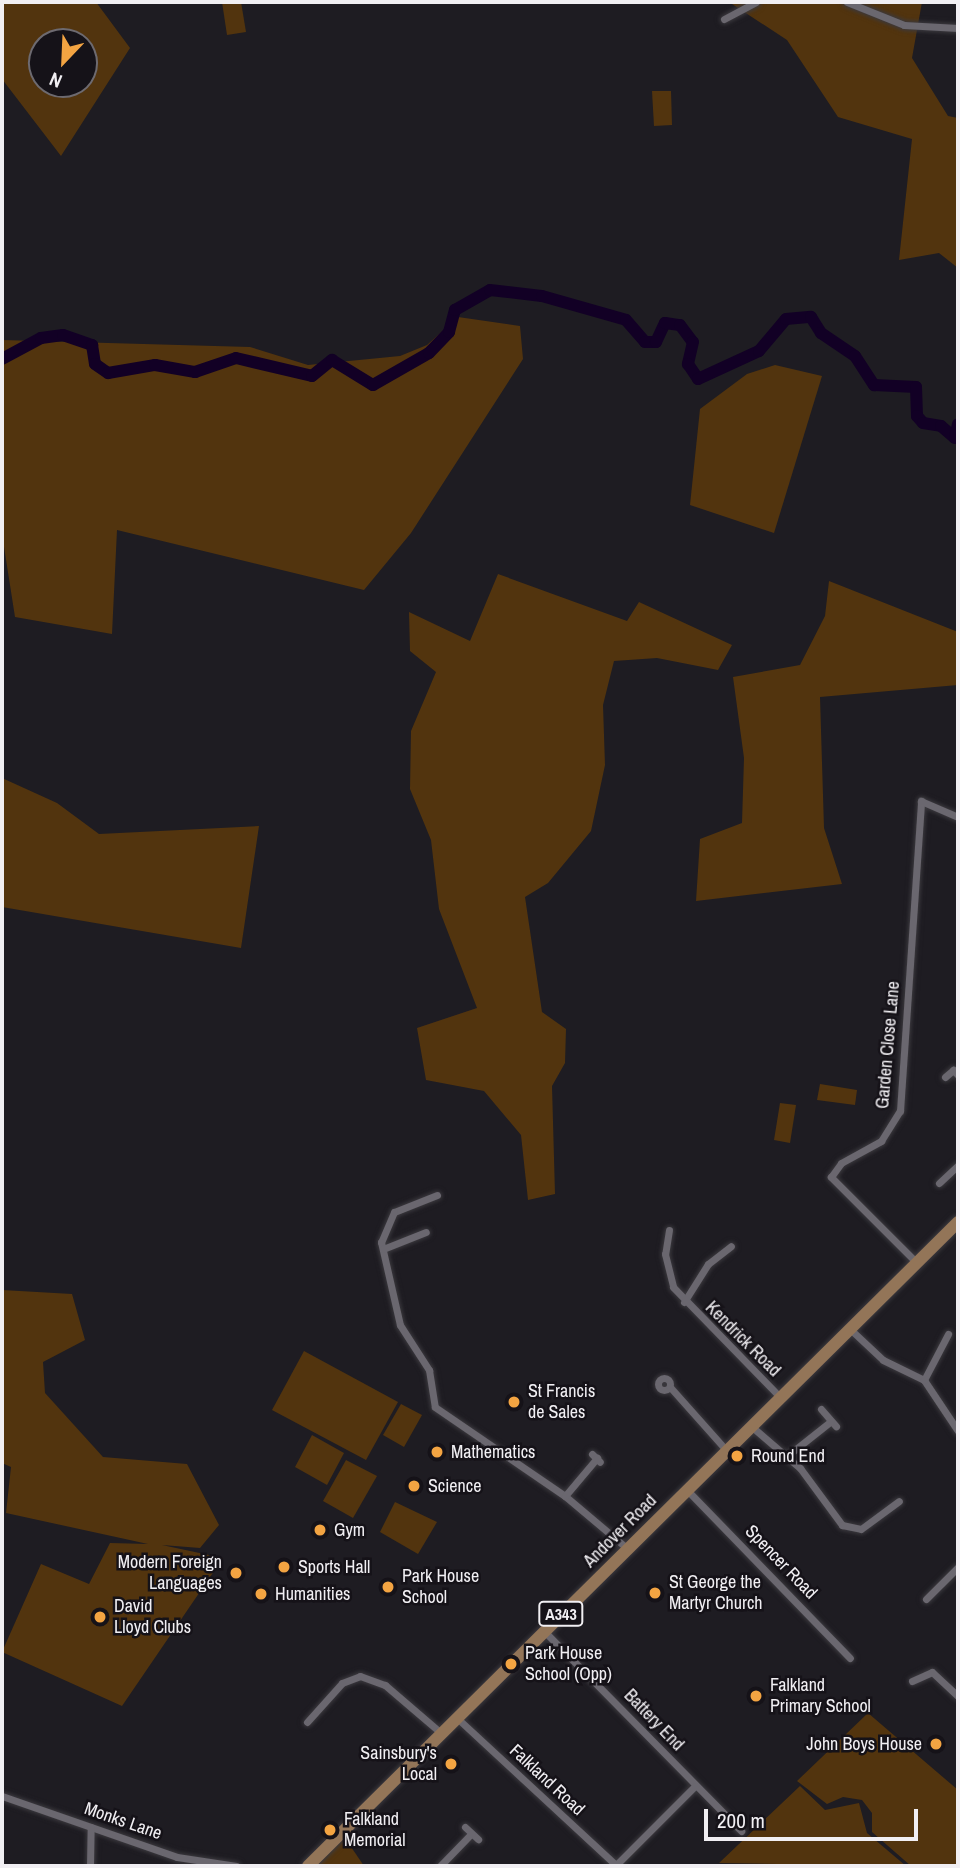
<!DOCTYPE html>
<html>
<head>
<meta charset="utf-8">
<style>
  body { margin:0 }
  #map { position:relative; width:960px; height:1868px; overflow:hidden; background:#1e1c22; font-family:"Archivo Narrow",sans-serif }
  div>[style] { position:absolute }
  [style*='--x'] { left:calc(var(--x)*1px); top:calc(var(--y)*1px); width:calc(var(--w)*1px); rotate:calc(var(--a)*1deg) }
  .green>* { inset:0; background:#52340e }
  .river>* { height:12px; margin:-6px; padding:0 6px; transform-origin:6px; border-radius:6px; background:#120025 }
  .roads { filter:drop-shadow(0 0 2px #3b393e) drop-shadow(0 0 2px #3b393e) }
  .street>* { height:7px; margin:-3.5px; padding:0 3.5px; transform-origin:3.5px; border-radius:3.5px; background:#6a676f }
  .street>.ring { margin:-3.5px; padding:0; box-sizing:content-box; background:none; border:7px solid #6a676f; border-radius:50% }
  .primary>* { height:12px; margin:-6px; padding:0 6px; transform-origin:6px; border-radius:6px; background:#937558 }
  .dots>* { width:19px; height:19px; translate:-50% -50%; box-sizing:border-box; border:4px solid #151218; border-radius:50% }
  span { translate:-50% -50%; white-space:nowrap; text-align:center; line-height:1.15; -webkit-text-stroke:5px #151218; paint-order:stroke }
  .shield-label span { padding:2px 5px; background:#151218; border:2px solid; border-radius:5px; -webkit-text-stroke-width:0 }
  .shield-label { font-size:16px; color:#f1eff3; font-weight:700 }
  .street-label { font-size:18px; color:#f1eff3 }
  .poi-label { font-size:18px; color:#f1eff3 }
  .left { translate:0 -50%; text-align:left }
  .right { translate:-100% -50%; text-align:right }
  .frame { position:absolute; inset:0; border:4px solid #f1eff3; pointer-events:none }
  .north { position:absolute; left:28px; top:28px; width:70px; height:70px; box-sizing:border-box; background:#151218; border:2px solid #6d6a70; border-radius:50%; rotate:203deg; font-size:19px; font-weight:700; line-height:28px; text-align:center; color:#f1eff3 }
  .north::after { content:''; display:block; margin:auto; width:24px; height:32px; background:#f3a442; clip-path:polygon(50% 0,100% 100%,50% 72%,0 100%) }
  .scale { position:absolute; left:704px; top:1809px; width:214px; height:32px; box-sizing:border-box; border:4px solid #f1eff3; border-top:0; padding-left:9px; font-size:21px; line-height:24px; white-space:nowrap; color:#f1eff3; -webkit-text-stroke:5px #151218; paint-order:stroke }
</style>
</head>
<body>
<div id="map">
  <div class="green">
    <i style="clip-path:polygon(evenodd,2px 2px,96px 2px,130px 48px,61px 156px,2px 79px,2px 2px,42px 42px,84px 42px,84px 84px,42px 84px,42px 42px)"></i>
    <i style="clip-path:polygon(222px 2px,241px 2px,246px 32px,227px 35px)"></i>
    <i style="clip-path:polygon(729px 2px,922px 2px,912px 58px,948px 116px,958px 118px,958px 268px,939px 253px,899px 260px,912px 139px,838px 117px,787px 40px)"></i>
    <i style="clip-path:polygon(652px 91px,671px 91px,672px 125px,654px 126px)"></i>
    <i style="clip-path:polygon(458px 317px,520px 326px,523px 359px,411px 533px,364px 590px,117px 530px,112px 634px,15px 617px,2px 534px,2px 340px,250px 347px,308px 365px,400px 356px,427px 345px)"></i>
    <i style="clip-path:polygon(775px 365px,822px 376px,774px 533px,690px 505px,700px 409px,747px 374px)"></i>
    <i style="clip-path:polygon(498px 574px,627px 621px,639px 602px,732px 645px,718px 670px,657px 658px,614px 661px,603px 705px,605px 765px,591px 831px,548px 883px,525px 897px,542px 1012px,566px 1029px,565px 1063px,552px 1086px,555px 1194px,528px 1200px,521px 1135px,484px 1091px,426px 1080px,417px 1028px,477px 1008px,439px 909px,431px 840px,410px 789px,411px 731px,436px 672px,410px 651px,409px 612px,470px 641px)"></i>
    <i style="clip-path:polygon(829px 581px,958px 632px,958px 685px,820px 697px,824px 828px,842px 884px,696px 901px,700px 839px,742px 823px,744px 758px,733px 677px,800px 665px,825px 616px)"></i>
    <i style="clip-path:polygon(2px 778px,57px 803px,99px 834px,259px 826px,241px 948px,2px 907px)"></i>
    <i style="clip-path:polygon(820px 1084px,857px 1090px,855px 1105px,817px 1100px)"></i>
    <i style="clip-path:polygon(780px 1103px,796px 1105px,790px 1143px,774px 1140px)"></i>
    <i style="clip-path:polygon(2px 1290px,72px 1294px,85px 1340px,43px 1362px,45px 1393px,103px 1457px,187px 1464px,219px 1525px,200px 1548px,162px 1545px,223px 1558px,122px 1706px,2px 1652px,41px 1564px,89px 1584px,110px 1543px,148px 1544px,6px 1513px,11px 1467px,2px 1463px)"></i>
    <i style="clip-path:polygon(304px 1351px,398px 1402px,366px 1460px,272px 1410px)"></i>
    <i style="clip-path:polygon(401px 1404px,422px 1415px,404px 1447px,383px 1435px)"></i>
    <i style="clip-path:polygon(312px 1435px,344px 1453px,327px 1485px,295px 1467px)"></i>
    <i style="clip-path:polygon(346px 1460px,377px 1476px,353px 1518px,323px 1501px)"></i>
    <i style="clip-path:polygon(395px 1502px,437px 1522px,418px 1554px,380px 1532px)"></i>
    <i style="clip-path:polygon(868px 1713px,958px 1790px,958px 1866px,911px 1866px,872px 1832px,872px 1813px,862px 1800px,843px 1797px,827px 1804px,797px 1781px)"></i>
    <i style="clip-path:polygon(800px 1786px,825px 1810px,859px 1803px,867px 1833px,906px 1866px,719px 1863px)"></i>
    <i style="clip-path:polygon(345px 1838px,364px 1866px,317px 1866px)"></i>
  </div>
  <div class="river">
    <i style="--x:2;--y:359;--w:44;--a:-28.3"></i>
    <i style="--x:41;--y:338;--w:22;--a:-8"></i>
    <i style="--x:63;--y:335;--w:31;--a:19"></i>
    <i style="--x:92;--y:345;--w:19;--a:81"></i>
    <i style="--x:95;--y:364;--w:16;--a:35"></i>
    <i style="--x:108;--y:373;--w:48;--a:-9.7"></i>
    <i style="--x:155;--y:365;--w:41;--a:9.9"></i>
    <i style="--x:195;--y:372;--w:43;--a:-18.9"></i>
    <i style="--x:236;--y:358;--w:78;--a:13.3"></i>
    <i style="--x:312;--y:376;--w:26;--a:-39"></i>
    <i style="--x:332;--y:360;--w:48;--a:31.4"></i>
    <i style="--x:373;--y:385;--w:64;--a:-29.7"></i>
    <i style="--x:429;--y:353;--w:29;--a:-46"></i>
    <i style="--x:449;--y:332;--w:23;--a:-75"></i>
    <i style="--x:455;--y:310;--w:40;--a:-29.7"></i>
    <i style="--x:490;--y:290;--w:52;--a:6.6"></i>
    <i style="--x:542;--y:296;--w:87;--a:15.9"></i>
    <i style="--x:626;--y:320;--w:29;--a:49"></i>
    <i style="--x:645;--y:342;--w:11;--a:0"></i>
    <i style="--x:656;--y:342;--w:21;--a:-65"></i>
    <i style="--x:665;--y:323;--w:15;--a:8"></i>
    <i style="--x:680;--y:325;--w:21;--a:53"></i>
    <i style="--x:693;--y:342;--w:23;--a:103"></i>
    <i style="--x:688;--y:364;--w:18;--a:56"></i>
    <i style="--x:698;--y:379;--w:67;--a:-24.7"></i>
    <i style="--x:759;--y:351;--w:42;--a:-49.8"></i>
    <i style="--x:786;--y:319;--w:25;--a:-5"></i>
    <i style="--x:811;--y:317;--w:19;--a:58"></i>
    <i style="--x:821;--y:333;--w:41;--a:34.1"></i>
    <i style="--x:855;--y:356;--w:35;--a:57"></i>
    <i style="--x:874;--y:385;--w:42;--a:2.7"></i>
    <i style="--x:916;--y:387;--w:29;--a:88"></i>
    <i style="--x:917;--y:416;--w:9;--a:49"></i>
    <i style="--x:923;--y:423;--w:18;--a:9"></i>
    <i style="--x:941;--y:426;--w:18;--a:41"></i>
    <i style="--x:955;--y:438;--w:14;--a:-78"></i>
  </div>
  <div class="roads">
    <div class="street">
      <i style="--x:847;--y:2;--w:61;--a:22"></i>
      <i style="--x:904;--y:25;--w:54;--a:3.2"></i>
      <i style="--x:724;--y:19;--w:36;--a:-28"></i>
      <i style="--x:945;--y:1077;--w:11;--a:-41"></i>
      <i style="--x:953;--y:1070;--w:7;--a:45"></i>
      <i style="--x:939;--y:1183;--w:26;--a:-43"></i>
      <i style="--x:437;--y:1195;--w:46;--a:158.4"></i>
      <i style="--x:394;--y:1212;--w:33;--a:113"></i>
      <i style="--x:381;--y:1242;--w:85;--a:77.1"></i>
      <i style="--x:400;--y:1325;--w:54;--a:57.2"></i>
      <i style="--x:429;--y:1370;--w:37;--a:81"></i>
      <i style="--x:435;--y:1407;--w:158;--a:34.4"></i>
      <i style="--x:565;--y:1496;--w:82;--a:40.1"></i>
      <i style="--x:669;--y:1230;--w:24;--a:99"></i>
      <i style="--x:665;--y:1254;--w:34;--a:76"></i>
      <i style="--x:673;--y:1287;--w:155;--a:45.8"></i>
      <i style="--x:383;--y:1249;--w:46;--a:-21.6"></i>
      <i style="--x:917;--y:1263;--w:122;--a:-135"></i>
      <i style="--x:831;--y:1177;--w:17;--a:-54"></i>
      <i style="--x:841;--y:1163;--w:46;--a:-28.8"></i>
      <i style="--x:881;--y:1141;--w:36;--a:-58"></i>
      <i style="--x:900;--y:1111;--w:311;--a:-86.1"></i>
      <i style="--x:921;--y:801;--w:40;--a:23.4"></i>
      <i style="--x:684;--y:1302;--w:45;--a:-57.7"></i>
      <i style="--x:708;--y:1264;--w:29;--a:-38"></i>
      <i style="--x:850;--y:1329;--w:45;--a:43.2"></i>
      <i style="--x:883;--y:1360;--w:46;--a:26"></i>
      <i style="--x:924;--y:1380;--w:61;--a:56.3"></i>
      <i class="ring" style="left:658px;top:1378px;width:5px;height:5px"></i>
      <i style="--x:924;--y:1380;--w:52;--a:-62.4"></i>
      <i style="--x:670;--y:1387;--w:86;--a:48.3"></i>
      <i style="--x:821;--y:1409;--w:23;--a:49"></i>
      <i style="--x:751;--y:1426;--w:65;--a:40.6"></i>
      <i style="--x:800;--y:1468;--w:71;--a:53.6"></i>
      <i style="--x:842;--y:1525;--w:19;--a:12"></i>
      <i style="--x:861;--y:1529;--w:47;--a:-36.4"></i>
      <i style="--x:592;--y:1454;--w:11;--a:45"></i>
      <i style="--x:787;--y:1456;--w:56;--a:-38.5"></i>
      <i style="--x:687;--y:1490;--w:234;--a:45.9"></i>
      <i style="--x:565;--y:1496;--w:50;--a:-49.9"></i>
      <i style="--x:926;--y:1599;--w:45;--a:-45"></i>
      <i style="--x:544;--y:1631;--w:281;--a:45.4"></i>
      <i style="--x:912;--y:1681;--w:22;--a:-24"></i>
      <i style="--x:932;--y:1672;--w:35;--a:43"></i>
      <i style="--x:457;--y:1718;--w:217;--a:42.8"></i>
      <i style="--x:307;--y:1722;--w:52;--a:-48.1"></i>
      <i style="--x:342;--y:1683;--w:19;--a:-21"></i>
      <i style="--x:360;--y:1676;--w:27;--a:20"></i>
      <i style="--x:385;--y:1685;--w:74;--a:40.6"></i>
      <i style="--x:2;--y:1796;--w:185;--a:19.2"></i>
      <i style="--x:177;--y:1857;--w:60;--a:8.7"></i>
      <i style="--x:465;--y:1827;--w:18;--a:43"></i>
      <i style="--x:90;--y:1866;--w:39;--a:-89"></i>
      <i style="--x:440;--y:1866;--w:45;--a:-45.9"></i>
      <i style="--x:615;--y:1866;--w:113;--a:-45"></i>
    </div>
    <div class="primary">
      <i style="--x:308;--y:1866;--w:915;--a:-44.73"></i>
    </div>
  </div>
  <div class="dots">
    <i style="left:514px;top:1402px;background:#f3a442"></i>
    <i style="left:437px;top:1452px;background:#f3a442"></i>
    <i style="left:737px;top:1456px;background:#f3a442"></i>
    <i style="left:414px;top:1486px;background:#f3a442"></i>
    <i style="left:320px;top:1530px;background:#f3a442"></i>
    <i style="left:284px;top:1567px;background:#f3a442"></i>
    <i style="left:236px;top:1573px;background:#f3a442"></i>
    <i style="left:388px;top:1587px;background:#f3a442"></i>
    <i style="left:655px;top:1593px;background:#f3a442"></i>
    <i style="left:261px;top:1594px;background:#f3a442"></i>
    <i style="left:100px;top:1617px;background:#f3a442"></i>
    <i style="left:511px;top:1664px;background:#f3a442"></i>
    <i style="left:756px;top:1696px;background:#f3a442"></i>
    <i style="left:936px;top:1744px;background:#f3a442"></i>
    <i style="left:451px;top:1764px;background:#f3a442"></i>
    <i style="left:330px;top:1830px;background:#f3a442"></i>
  </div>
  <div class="shield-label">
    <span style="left:561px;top:1614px">A343</span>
  </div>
  <div class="street-label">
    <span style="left:888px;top:1045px;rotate:-85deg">Garden Close Lane</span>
    <span style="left:743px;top:1339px;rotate:45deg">Kendrick Road</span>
    <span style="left:620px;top:1531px;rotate:-45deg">Andover Road</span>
    <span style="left:781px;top:1562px;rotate:46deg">Spencer Road</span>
    <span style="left:654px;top:1720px;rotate:46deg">Battery End</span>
    <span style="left:547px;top:1780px;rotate:43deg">Falkland Road</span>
    <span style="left:123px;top:1821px;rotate:19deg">Monks Lane</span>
  </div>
  <div class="poi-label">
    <span class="left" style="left:528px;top:1402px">St Francis<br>de Sales</span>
    <span class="left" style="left:451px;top:1452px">Mathematics</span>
    <span class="left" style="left:751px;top:1456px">Round End</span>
    <span class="left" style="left:428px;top:1486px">Science</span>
    <span class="left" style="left:334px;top:1530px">Gym</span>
    <span class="right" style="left:222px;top:1573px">Modern Foreign<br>Languages</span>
    <span class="left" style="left:298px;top:1567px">Sports Hall</span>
    <span class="left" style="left:402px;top:1587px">Park House<br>School</span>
    <span class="left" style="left:669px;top:1593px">St George the<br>Martyr Church</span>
    <span class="left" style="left:275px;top:1594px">Humanities</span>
    <span class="left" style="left:114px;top:1617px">David<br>Lloyd Clubs</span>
    <span class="left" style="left:525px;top:1664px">Park House<br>School (Opp)</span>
    <span class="left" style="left:770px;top:1696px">Falkland<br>Primary School</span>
    <span class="right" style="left:922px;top:1744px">John Boys House</span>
    <span class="right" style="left:437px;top:1764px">Sainsbury's<br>Local</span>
    <span class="left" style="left:344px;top:1830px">Falkland<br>Memorial</span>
  </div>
  <div class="frame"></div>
  <div class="north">N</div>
  <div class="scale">200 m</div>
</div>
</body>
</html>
